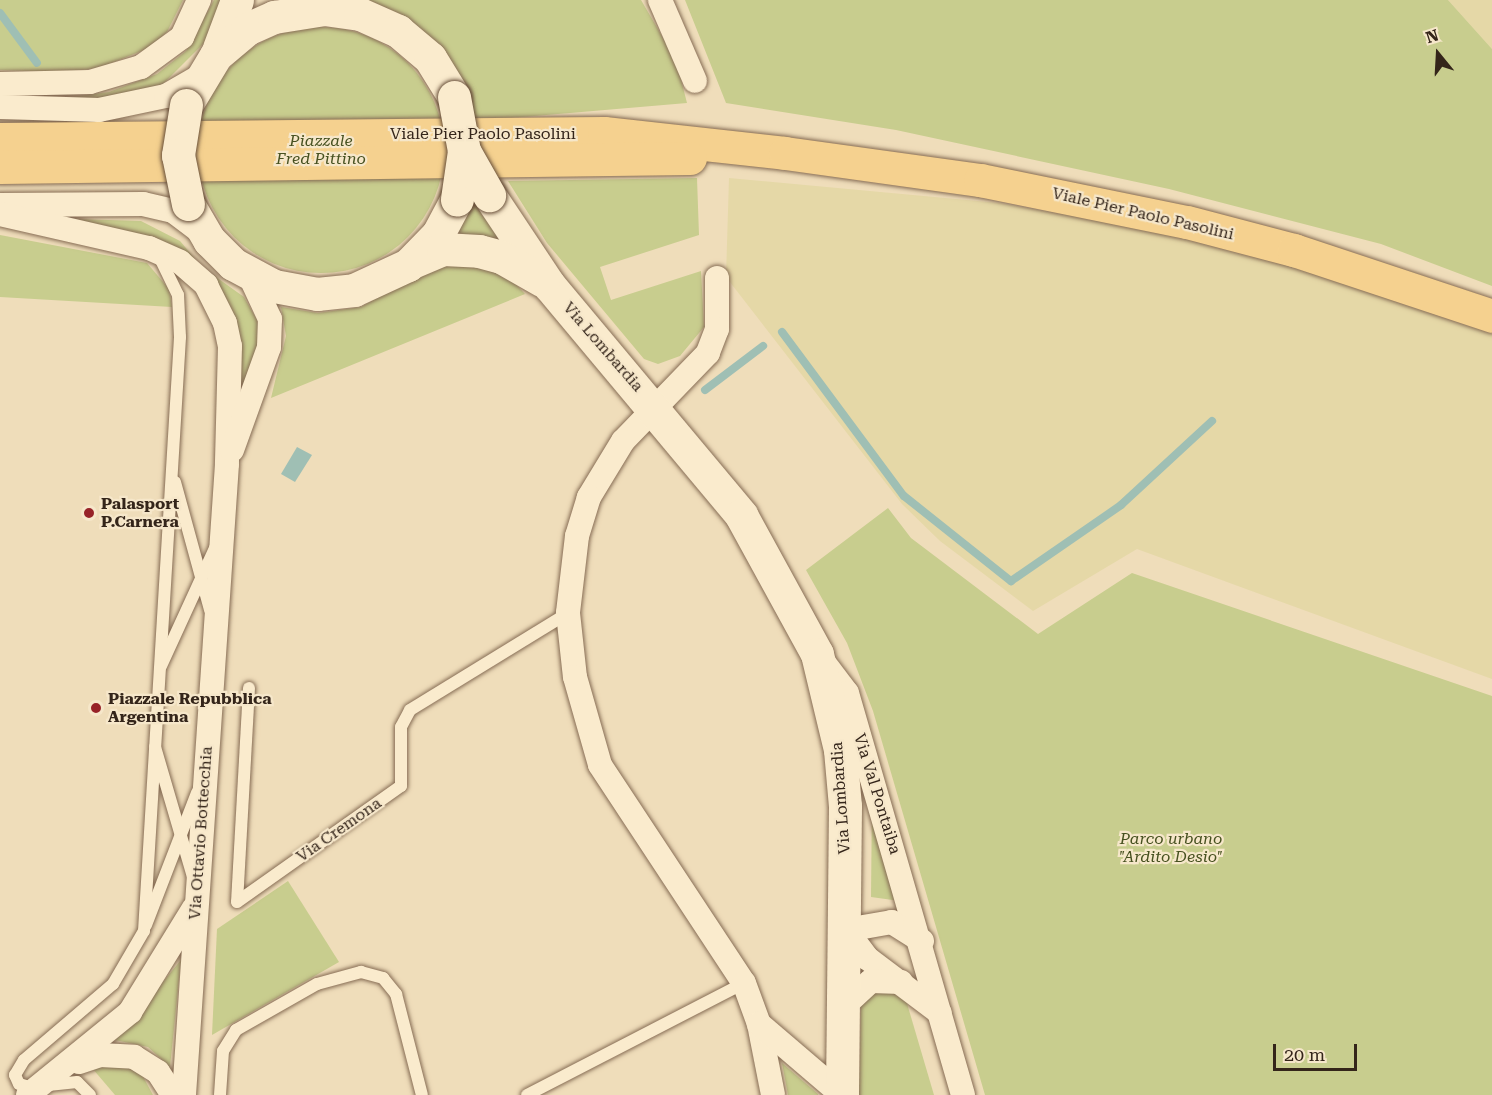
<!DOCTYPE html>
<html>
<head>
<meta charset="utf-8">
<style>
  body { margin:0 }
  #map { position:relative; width:1492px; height:1095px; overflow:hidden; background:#efddba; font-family:"Roboto Serif",serif }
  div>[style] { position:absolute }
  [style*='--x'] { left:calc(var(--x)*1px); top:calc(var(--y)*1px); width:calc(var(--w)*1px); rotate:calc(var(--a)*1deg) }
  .farmland>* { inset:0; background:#e5d8a7 }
  .green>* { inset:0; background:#c8cd8e }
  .round { border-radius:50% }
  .water>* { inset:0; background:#9fbfb4 }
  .stream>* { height:8px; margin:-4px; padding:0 4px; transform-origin:4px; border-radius:4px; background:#9fbfb4 }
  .roads { filter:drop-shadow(0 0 2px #866c54) drop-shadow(0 0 2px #866c54) }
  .lane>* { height:12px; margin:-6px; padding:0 6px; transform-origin:6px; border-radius:6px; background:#faebcd }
  .street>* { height:24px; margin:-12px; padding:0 12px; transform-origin:12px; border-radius:12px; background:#faebcd }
  .secondary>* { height:33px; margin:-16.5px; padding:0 16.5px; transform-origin:16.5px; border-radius:16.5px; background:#faebcd }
  .primary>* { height:33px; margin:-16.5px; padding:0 16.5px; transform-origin:16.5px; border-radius:16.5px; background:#f5d18f }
  .bridges { filter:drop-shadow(0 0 2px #674e38) drop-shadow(0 0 2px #674e38) }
  .secondary-bridge>* { height:33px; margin:-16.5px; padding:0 16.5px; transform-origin:16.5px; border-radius:16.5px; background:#faebcd }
  .dots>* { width:16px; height:16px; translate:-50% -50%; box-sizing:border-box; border:3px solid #f6e7ca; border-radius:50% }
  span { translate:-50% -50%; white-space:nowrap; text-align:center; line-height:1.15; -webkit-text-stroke:4.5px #f6e7ca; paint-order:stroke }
  .street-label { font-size:16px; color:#34251a }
  .park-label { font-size:16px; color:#475120; font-style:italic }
  .poi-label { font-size:16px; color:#34251a; font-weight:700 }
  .left { translate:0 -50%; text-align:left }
  .north { position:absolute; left:1408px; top:24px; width:60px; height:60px; -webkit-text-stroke:4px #f6e7ca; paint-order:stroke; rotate:342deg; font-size:16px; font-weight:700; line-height:24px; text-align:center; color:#34251a }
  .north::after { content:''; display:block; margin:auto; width:21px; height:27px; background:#34251a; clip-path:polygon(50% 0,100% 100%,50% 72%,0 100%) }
  .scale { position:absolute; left:1273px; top:1044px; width:84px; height:27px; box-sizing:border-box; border:3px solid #34251a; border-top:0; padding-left:8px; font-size:18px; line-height:21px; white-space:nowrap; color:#34251a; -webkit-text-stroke:4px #f6e7ca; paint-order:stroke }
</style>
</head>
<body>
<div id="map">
  <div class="farmland">
    <i style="clip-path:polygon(1448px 0,1492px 0,1492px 49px)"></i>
    <i style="clip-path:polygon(729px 178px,999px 203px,1193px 237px,1298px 263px,1492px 330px,1492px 679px,1137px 549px,1033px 611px,940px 541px,902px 504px,726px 277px)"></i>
  </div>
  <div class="green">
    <i style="clip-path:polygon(0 0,183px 0,167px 32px,149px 48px,99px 68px,63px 72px,0 70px)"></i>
    <i style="clip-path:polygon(214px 0,223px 0,206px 41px,163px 84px,111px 99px,64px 98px,109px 92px,157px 74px,186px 51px)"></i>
    <i style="clip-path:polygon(365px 0,641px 0,676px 60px,687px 103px,476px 121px,464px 84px)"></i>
    <i style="clip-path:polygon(685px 0,1448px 0,1492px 49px,1492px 286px,1381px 244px,1169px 189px,896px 130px,726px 103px)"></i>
    <i class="round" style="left:198px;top:27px;width:246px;height:246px"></i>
    <i style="clip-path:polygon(697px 178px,699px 235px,600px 267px,611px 300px,701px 271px,704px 327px,680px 356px,658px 364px,644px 359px,547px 243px,508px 181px)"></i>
    <i style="clip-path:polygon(468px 191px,482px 215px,508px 246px,450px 237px)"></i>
    <i style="clip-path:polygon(41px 218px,141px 221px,180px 241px,202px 267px,244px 297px,257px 320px,260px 334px,246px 391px,235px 390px,210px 279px)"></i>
    <i style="clip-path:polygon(0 235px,147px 263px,169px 289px,172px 307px,0 297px)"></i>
    <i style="clip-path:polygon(462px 261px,507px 275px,525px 294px,271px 398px,286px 336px,281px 307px,318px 313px,361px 307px,424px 271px)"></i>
    <i style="clip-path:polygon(888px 508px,911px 538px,1038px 634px,1132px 573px,1492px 696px,1492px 1095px,985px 1095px,873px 711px,847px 643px,806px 570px)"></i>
    <i style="clip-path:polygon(872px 799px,900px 901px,871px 897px)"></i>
    <i style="clip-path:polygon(288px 881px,339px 962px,212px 1035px,217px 929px)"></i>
    <i style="clip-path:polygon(181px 960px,170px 1067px,148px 1047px,115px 1040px)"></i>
    <i style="clip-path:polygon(888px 987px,906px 1000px,934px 1095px,859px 1095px,861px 1000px)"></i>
    <i style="clip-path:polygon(110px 1063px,140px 1071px,153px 1095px,115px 1095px,92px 1068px)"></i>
    <i style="clip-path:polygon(782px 1063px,818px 1094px,818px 1095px,788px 1095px)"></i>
  </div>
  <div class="water">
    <i style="clip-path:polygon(297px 447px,312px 455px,295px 482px,281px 474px)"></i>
  </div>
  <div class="stream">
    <i style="--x:0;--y:13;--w:62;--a:53.5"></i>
    <i style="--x:782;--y:332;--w:204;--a:53.4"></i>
    <i style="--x:904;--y:496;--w:137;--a:38.5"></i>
    <i style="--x:1011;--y:581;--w:134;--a:-34.6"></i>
    <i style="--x:1121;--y:505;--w:124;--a:-42.7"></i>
    <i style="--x:705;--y:390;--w:73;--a:-37.2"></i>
  </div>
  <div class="roads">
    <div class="lane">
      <i style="--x:175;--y:482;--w:133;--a:74.7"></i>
      <i style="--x:161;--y:666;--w:130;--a:-65.4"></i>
      <i style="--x:249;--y:688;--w:214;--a:93.2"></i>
      <i style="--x:237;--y:902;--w:201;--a:-35.3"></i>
      <i style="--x:401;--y:786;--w:59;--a:-90"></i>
      <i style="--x:401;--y:727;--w:19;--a:-62"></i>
      <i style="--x:410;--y:710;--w:185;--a:-31.5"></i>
      <i style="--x:155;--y:747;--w:135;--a:73.7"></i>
      <i style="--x:146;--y:925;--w:142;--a:-68.9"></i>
      <i style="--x:90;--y:1095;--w:18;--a:-135"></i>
      <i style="--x:77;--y:1082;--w:48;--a:174.1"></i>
      <i style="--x:29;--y:1087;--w:10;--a:-163"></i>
      <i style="--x:19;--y:1084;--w:10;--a:-114"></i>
      <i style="--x:15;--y:1075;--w:17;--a:-59"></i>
      <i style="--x:24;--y:1060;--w:117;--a:-40.5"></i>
      <i style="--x:113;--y:984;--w:61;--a:-59.7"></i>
      <i style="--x:144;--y:931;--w:595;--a:-86.53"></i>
      <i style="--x:180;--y:337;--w:42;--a:-92.7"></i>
      <i style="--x:178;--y:295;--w:43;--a:-116"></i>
      <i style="--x:220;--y:1095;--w:44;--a:-86.1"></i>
      <i style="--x:223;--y:1051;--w:25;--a:-58"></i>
      <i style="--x:236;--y:1030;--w:93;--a:-29.6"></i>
      <i style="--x:317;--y:984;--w:46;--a:-15.3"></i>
      <i style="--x:361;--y:972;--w:23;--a:15"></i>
      <i style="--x:383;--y:978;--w:21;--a:51"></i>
      <i style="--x:396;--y:994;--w:104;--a:75.6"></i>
      <i style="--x:527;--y:1095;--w:244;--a:-27.3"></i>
    </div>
    <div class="street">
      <i style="--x:660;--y:0;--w:88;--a:66.6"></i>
      <i style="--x:0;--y:84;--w:90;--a:-1.3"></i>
      <i style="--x:90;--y:82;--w:53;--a:-16.4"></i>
      <i style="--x:141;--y:67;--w:51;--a:-36.2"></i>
      <i style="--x:182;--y:37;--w:41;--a:-65.3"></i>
      <i style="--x:0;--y:107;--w:99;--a:1.7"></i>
      <i style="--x:99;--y:110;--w:68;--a:-11.8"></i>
      <i style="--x:166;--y:96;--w:39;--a:-30"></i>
      <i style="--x:0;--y:205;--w:143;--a:-0.4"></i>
      <i style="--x:143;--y:204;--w:31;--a:13"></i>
      <i style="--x:173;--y:211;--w:34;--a:37"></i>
      <i style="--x:0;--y:214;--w:153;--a:12.9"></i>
      <i style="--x:149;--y:248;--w:34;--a:24"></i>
      <i style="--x:180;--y:262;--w:35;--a:41"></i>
      <i style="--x:206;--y:285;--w:42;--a:63.4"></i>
      <i style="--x:225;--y:323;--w:24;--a:78"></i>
      <i style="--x:230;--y:346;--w:118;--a:91.5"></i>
      <i style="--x:227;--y:464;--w:632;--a:93.9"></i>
      <i style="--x:717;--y:278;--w:51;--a:90"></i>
      <i style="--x:717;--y:329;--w:26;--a:111"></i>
      <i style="--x:708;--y:353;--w:122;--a:134"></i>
      <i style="--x:623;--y:441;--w:66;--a:121.3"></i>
      <i style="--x:589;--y:497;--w:41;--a:107.1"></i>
      <i style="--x:577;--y:536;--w:78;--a:96.7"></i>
      <i style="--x:568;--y:613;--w:64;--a:83.8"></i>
      <i style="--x:575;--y:677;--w:91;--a:74.1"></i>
      <i style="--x:600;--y:765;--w:261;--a:56.6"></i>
      <i style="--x:744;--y:983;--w:44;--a:69.9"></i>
      <i style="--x:759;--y:1024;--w:72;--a:78.8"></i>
      <i style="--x:232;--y:450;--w:109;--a:-70.2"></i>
      <i style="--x:269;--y:347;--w:28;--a:-88"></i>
      <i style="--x:270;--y:319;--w:50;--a:-115"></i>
      <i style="--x:822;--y:660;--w:41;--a:52.9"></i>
      <i style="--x:847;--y:693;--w:418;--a:73.9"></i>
      <i style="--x:922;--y:941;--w:36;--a:-148"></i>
      <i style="--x:892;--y:922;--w:47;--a:170.1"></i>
      <i style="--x:846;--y:930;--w:35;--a:53"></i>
      <i style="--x:867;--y:958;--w:91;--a:37"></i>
      <i style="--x:845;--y:1005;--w:35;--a:-43"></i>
      <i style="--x:871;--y:981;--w:30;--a:2"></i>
      <i style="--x:759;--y:1024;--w:109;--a:40.5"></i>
      <i style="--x:79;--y:1062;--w:22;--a:-18"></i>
      <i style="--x:100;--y:1055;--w:34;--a:3"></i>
      <i style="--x:134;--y:1057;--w:28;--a:32"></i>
      <i style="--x:158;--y:1072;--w:27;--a:57"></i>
      <i style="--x:28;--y:1095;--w:132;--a:-39.1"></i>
      <i style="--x:130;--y:1012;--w:122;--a:-58.4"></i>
    </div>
    <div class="secondary">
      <i style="--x:219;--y:48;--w:51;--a:-69.4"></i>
      <i style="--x:186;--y:105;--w:58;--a:-59"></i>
      <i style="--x:216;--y:55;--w:40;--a:-40"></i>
      <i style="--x:247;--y:29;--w:30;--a:-24"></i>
      <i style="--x:274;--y:17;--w:51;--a:-9.1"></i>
      <i style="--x:324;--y:9;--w:36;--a:8"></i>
      <i style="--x:360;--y:14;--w:42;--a:24.1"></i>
      <i style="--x:398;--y:31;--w:42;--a:40.2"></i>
      <i style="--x:430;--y:58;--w:46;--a:58.4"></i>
      <i style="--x:489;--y:195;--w:108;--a:56.3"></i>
      <i style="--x:549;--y:285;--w:300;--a:50.1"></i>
      <i style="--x:741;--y:515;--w:158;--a:61.3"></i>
      <i style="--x:817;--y:654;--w:99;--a:76.5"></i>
      <i style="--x:840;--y:750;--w:56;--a:84.9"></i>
      <i style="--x:845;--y:806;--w:289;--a:90.6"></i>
      <i style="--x:188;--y:204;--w:42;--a:59.7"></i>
      <i style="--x:209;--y:240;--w:34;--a:45"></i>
      <i style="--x:233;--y:264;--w:47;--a:28.2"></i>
      <i style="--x:274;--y:286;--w:44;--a:10.5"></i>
      <i style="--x:317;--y:294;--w:37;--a:-6"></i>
      <i style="--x:354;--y:290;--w:60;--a:-24.8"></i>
      <i style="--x:408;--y:265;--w:43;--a:-45.9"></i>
      <i style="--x:438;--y:234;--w:40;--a:-62"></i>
      <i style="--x:412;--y:262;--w:34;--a:-23"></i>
      <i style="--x:443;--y:249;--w:36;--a:3"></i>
      <i style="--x:479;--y:251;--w:23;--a:15"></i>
      <i style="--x:501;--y:257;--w:48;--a:29.7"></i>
    </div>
    <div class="primary">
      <i style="--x:0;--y:139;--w:604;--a:-0.57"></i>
      <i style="--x:604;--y:133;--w:182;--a:6.3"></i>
      <i style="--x:785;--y:153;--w:197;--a:7.9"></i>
      <i style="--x:980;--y:180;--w:211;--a:11.5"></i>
      <i style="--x:1187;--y:222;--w:111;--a:14.7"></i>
      <i style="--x:1294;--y:250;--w:209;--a:18.4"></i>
      <i style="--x:0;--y:167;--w:690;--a:-0.75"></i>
    </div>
  </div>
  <div class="bridges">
    <div class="secondary-bridge">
      <i style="--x:454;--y:97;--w:55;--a:79.5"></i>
      <i style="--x:464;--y:151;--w:49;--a:98.3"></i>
      <i style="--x:186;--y:105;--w:51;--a:99.1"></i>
      <i style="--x:178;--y:155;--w:50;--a:78.5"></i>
      <i style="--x:464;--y:151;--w:51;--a:60.4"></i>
    </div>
  </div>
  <div class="dots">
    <i style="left:89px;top:513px;background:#972228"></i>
    <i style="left:96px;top:708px;background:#972228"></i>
  </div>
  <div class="street-label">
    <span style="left:483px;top:134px">Viale Pier Paolo Pasolini</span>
    <span style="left:1143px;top:214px;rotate:13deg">Viale Pier Paolo Pasolini</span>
    <span style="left:603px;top:347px;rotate:49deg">Via Lombardia</span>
    <span style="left:877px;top:794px;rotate:73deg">Via Val Pontaiba</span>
    <span style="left:841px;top:798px;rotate:-94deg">Via Lombardia</span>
    <span style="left:339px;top:830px;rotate:-35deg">Via Cremona</span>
    <span style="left:201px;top:833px;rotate:-86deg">Via Ottavio Bottecchia</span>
  </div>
  <div class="park-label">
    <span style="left:321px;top:150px">Piazzale<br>Fred Pittino</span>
    <span style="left:1171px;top:848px">Parco urbano<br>"Ardito Desio"</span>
  </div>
  <div class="poi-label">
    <span class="left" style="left:101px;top:513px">Palasport<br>P.Carnera</span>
    <span class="left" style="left:108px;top:708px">Piazzale Repubblica<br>Argentina</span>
  </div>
  <div class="north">N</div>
  <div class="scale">20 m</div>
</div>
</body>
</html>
